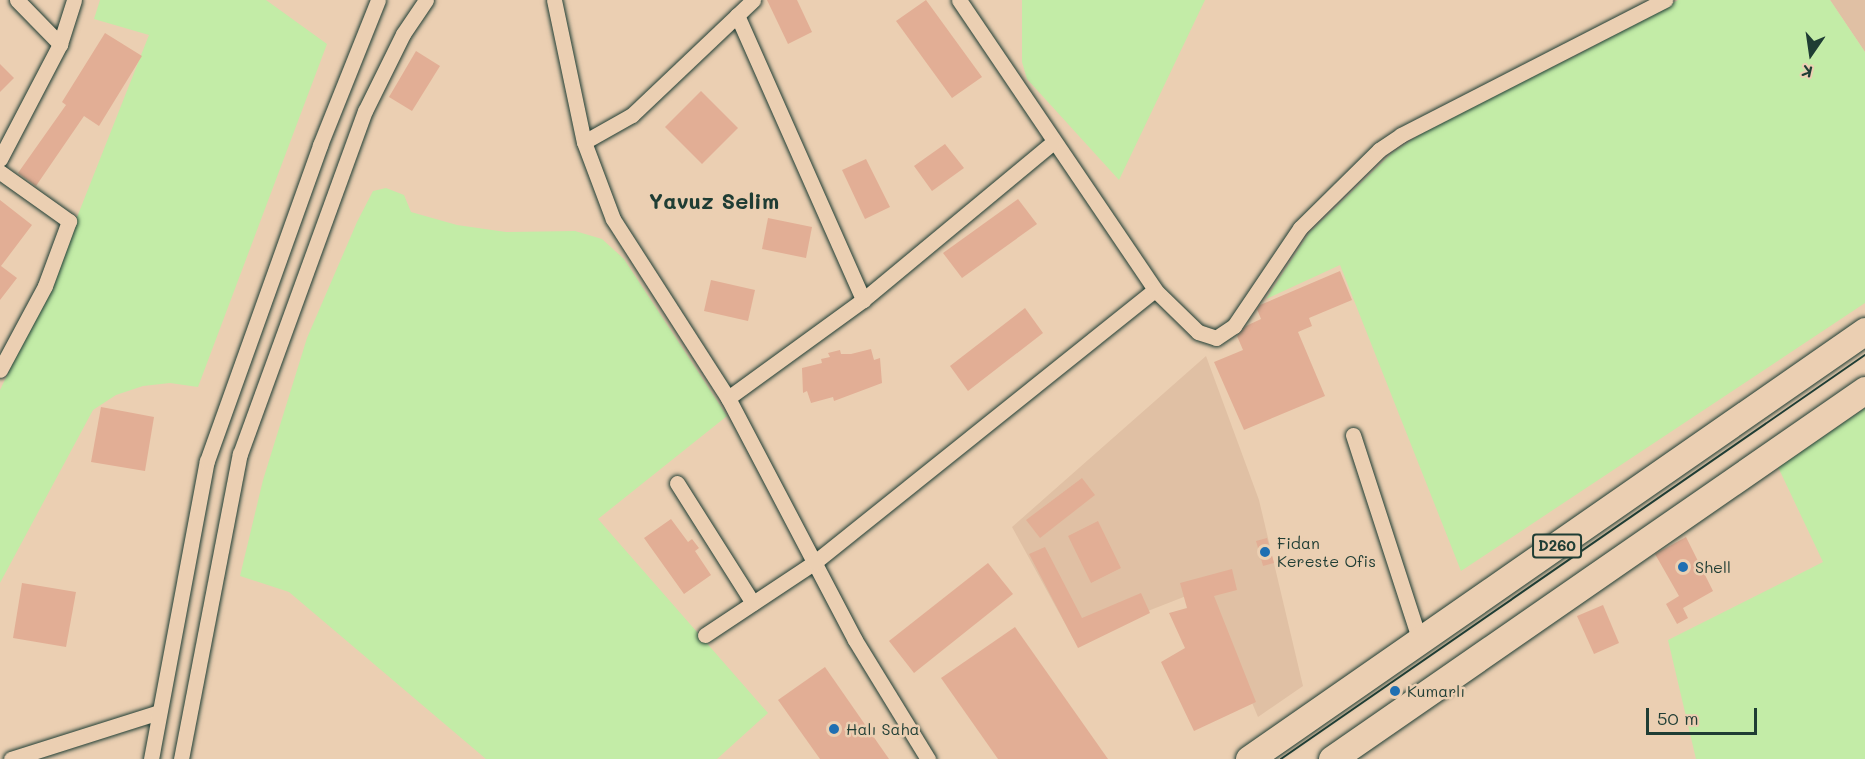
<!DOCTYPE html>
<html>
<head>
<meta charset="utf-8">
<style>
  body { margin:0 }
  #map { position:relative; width:1865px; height:759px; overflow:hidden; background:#ebcfb2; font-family:Mali,sans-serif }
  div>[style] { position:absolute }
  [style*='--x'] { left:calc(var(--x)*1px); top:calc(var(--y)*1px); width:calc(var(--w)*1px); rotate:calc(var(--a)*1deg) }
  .built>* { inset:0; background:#e0c0a4 }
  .green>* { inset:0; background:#c3eca7 }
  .building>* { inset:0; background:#e2ae95 }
  .roads { filter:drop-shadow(0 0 2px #1f3d34) drop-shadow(0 0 2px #1f3d34) }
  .street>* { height:15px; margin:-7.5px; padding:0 7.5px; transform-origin:7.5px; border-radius:7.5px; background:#ebcfb2 }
  .highway>* { height:27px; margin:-13.5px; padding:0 13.5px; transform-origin:13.5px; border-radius:13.5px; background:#ebcfb2 }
  .tram>* { height:1.5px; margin:-0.75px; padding:0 0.75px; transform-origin:0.75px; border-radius:0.75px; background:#1f3d34 }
  .dots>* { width:16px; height:16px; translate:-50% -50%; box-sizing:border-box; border:3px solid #ebcfb2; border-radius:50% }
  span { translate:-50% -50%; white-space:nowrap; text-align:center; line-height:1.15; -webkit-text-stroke:5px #ebcfb2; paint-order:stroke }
  .shield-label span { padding:2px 4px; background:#ebcfb2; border:2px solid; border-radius:4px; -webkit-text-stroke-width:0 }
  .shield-label { font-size:15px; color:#1f3d34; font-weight:700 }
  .poi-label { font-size:16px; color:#1f3d34 }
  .left { translate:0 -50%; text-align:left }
  .district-label { font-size:22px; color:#1f3d34; font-weight:700 }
  .north { position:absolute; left:1781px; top:24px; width:60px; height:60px; -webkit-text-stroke:4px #ebcfb2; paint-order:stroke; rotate:193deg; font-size:16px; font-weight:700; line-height:24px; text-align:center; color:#1f3d34 }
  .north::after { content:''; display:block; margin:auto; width:21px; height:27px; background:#1f3d34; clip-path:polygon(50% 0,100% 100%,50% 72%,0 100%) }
  .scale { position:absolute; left:1646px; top:708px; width:111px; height:27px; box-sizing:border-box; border:3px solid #1f3d34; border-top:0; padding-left:8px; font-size:18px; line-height:21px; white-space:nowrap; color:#1f3d34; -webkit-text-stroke:4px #ebcfb2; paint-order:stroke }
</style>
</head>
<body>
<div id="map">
  <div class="built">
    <i style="clip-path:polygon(1830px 0,1865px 0,1865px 52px)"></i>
    <i style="clip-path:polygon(1206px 356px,1259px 500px,1303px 686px,1258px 717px,1204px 589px,1074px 640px,1012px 527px)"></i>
  </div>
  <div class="green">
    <i style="clip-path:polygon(100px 0,266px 0,327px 44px,198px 387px,170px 383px,143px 386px,116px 395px,93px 410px,0 583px,0 390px,51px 283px,149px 35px,94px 19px)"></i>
    <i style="clip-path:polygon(1022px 0,1205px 0,1119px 180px,1027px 79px,1022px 62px)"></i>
    <i style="clip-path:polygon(1678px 0,1830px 0,1865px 52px,1865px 303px,1461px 571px,1340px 265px,1266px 299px,1309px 233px,1392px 153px,1440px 121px,1579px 54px)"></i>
    <i style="clip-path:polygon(386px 188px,404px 195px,411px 212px,457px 225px,506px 232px,575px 231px,602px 239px,624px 259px,727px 416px,598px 519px,768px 713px,717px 759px,486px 759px,289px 592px,240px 576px,263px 480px,307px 338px,357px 222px,373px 191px)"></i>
    <i style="clip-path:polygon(1865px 408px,1865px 759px,1696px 759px,1668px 640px,1823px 562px,1778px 467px)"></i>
  </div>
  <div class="building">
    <i style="clip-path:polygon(767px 0,797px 0,812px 32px,788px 44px)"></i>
    <i style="clip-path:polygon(926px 0,982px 77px,952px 98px,896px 21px)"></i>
    <i style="clip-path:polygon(105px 33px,142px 56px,99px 126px,84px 116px,36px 186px,18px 173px,66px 105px,62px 102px)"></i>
    <i style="clip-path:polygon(416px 51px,440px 66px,412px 111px,389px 97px)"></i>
    <i style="clip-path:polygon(0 64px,14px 78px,0 92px)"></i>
    <i style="clip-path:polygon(701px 91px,738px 128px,702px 164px,665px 127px)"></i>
    <i style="clip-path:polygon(945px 144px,964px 168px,932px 191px,914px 166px)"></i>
    <i style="clip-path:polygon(866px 159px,890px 207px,865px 219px,842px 170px)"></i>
    <i style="clip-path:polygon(1018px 199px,1037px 224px,962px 278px,943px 253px)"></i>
    <i style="clip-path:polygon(0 200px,32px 225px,1px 266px,17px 278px,0 300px)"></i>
    <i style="clip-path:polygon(768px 218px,812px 227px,806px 258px,762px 249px)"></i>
    <i style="clip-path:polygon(1340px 271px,1352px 300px,1309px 318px,1312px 326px,1298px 332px,1325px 396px,1244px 430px,1214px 362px,1243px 350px,1237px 336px,1246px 326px,1261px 319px,1257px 309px,1260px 305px)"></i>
    <i style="clip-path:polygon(711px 280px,755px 290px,748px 321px,704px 311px)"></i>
    <i style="clip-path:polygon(1025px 308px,1043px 333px,968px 391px,950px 366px)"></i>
    <i style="clip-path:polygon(871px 349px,874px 360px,880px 358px,882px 383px,834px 401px,833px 397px,811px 403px,807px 391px,803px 393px,802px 368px,822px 363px,821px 359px,830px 357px,828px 353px,840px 350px,841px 354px,851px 354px)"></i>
    <i style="clip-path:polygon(101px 407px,154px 417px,145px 471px,91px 462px)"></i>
    <i style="clip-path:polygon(1082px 478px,1095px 495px,1040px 538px,1026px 520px)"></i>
    <i style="clip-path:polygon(671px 519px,688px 542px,692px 539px,699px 548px,695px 551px,711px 575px,684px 594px,644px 538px)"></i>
    <i style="clip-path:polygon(1098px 521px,1121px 568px,1091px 583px,1068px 536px)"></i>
    <i style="clip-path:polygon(1686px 537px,1713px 591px,1683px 608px,1688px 618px,1677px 624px,1666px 604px,1679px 596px,1655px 554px)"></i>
    <i style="clip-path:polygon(1267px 538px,1274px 563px,1263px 566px,1256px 541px)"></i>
    <i style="clip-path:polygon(1045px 547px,1082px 618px,1141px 593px,1150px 613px,1078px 648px,1029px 554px)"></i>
    <i style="clip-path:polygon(988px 563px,1013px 594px,914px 673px,889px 641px)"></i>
    <i style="clip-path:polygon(1232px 569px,1237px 590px,1214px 596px,1256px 702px,1194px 731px,1161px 662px,1185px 648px,1169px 613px,1187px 608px,1180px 583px)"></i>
    <i style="clip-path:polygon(22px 583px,76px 592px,66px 647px,13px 638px)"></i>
    <i style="clip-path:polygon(1603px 605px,1619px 643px,1594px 654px,1577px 616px)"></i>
    <i style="clip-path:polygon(1015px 627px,1108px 759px,998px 759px,941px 678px)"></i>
    <i style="clip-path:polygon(825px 667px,889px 759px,820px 759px,778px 700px)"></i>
  </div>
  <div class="roads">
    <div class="street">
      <i style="--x:17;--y:0;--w:62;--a:45.7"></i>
      <i style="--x:554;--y:0;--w:145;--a:78.1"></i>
      <i style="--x:584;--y:142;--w:82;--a:69.4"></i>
      <i style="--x:613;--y:219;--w:213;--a:57.3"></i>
      <i style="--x:728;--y:398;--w:273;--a:62.3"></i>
      <i style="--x:855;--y:640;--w:140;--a:58.5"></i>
      <i style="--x:959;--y:0;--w:350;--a:55.9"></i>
      <i style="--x:1155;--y:290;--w:60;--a:44.3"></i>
      <i style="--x:1198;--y:332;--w:19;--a:18"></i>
      <i style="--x:1216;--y:338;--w:22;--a:-34"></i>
      <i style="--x:1234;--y:326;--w:118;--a:-56"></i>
      <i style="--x:1300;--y:228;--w:111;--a:-44.6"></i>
      <i style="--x:1379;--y:150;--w:27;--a:-34"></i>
      <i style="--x:1401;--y:135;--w:297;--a:-27.1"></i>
      <i style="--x:737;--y:15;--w:312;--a:66.1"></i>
      <i style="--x:584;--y:142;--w:55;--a:-29.4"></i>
      <i style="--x:632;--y:115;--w:167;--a:-43.5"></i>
      <i style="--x:0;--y:159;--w:130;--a:-62.4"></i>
      <i style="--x:60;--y:44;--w:46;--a:-72.3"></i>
      <i style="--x:0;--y:172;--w:85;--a:35.4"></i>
      <i style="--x:69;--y:221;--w:69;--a:110.3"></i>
      <i style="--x:45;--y:286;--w:95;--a:118.2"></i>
      <i style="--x:728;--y:398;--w:167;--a:-36"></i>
      <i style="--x:863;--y:300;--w:247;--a:-39.7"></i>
      <i style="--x:1353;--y:435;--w:217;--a:72"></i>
      <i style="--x:677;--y:483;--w:142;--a:57.7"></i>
      <i style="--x:705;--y:635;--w:132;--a:-33.6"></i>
      <i style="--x:815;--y:562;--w:435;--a:-38.7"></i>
      <i style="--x:11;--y:759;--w:155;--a:-17.6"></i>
      <i style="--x:151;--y:759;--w:303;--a:-79.4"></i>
      <i style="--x:207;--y:461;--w:336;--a:-70.3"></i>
      <i style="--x:320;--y:145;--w:156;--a:-68.2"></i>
      <i style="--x:181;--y:759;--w:311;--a:-79.1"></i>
      <i style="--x:240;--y:454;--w:365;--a:-70"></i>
      <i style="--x:365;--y:111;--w:86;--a:-63.7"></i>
      <i style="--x:403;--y:34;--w:41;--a:-55.9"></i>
    </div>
    <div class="highway">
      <i style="--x:1249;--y:759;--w:750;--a:-34.79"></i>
      <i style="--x:1332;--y:759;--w:648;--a:-34.7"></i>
    </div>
  </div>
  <div class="tram">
    <i style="--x:1281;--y:759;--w:710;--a:-34.67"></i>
  </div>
  <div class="dots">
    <i style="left:1265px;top:552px;background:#1f6fb2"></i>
    <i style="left:1683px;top:567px;background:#1f6fb2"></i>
    <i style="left:1395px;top:691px;background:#1f6fb2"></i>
    <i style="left:834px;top:729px;background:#1f6fb2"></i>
  </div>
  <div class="shield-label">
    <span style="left:1557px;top:546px">D260</span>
  </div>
  <div class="poi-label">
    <span class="left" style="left:1277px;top:552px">Fidan<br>Kereste Ofis</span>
    <span class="left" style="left:1695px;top:567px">Shell</span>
    <span class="left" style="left:1407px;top:691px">Kumarlı</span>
    <span class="left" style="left:846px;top:729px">Halı Saha</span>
  </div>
  <div class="district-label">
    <span style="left:714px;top:201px">Yavuz Selim</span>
  </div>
  <div class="north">K</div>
  <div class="scale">50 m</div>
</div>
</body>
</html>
